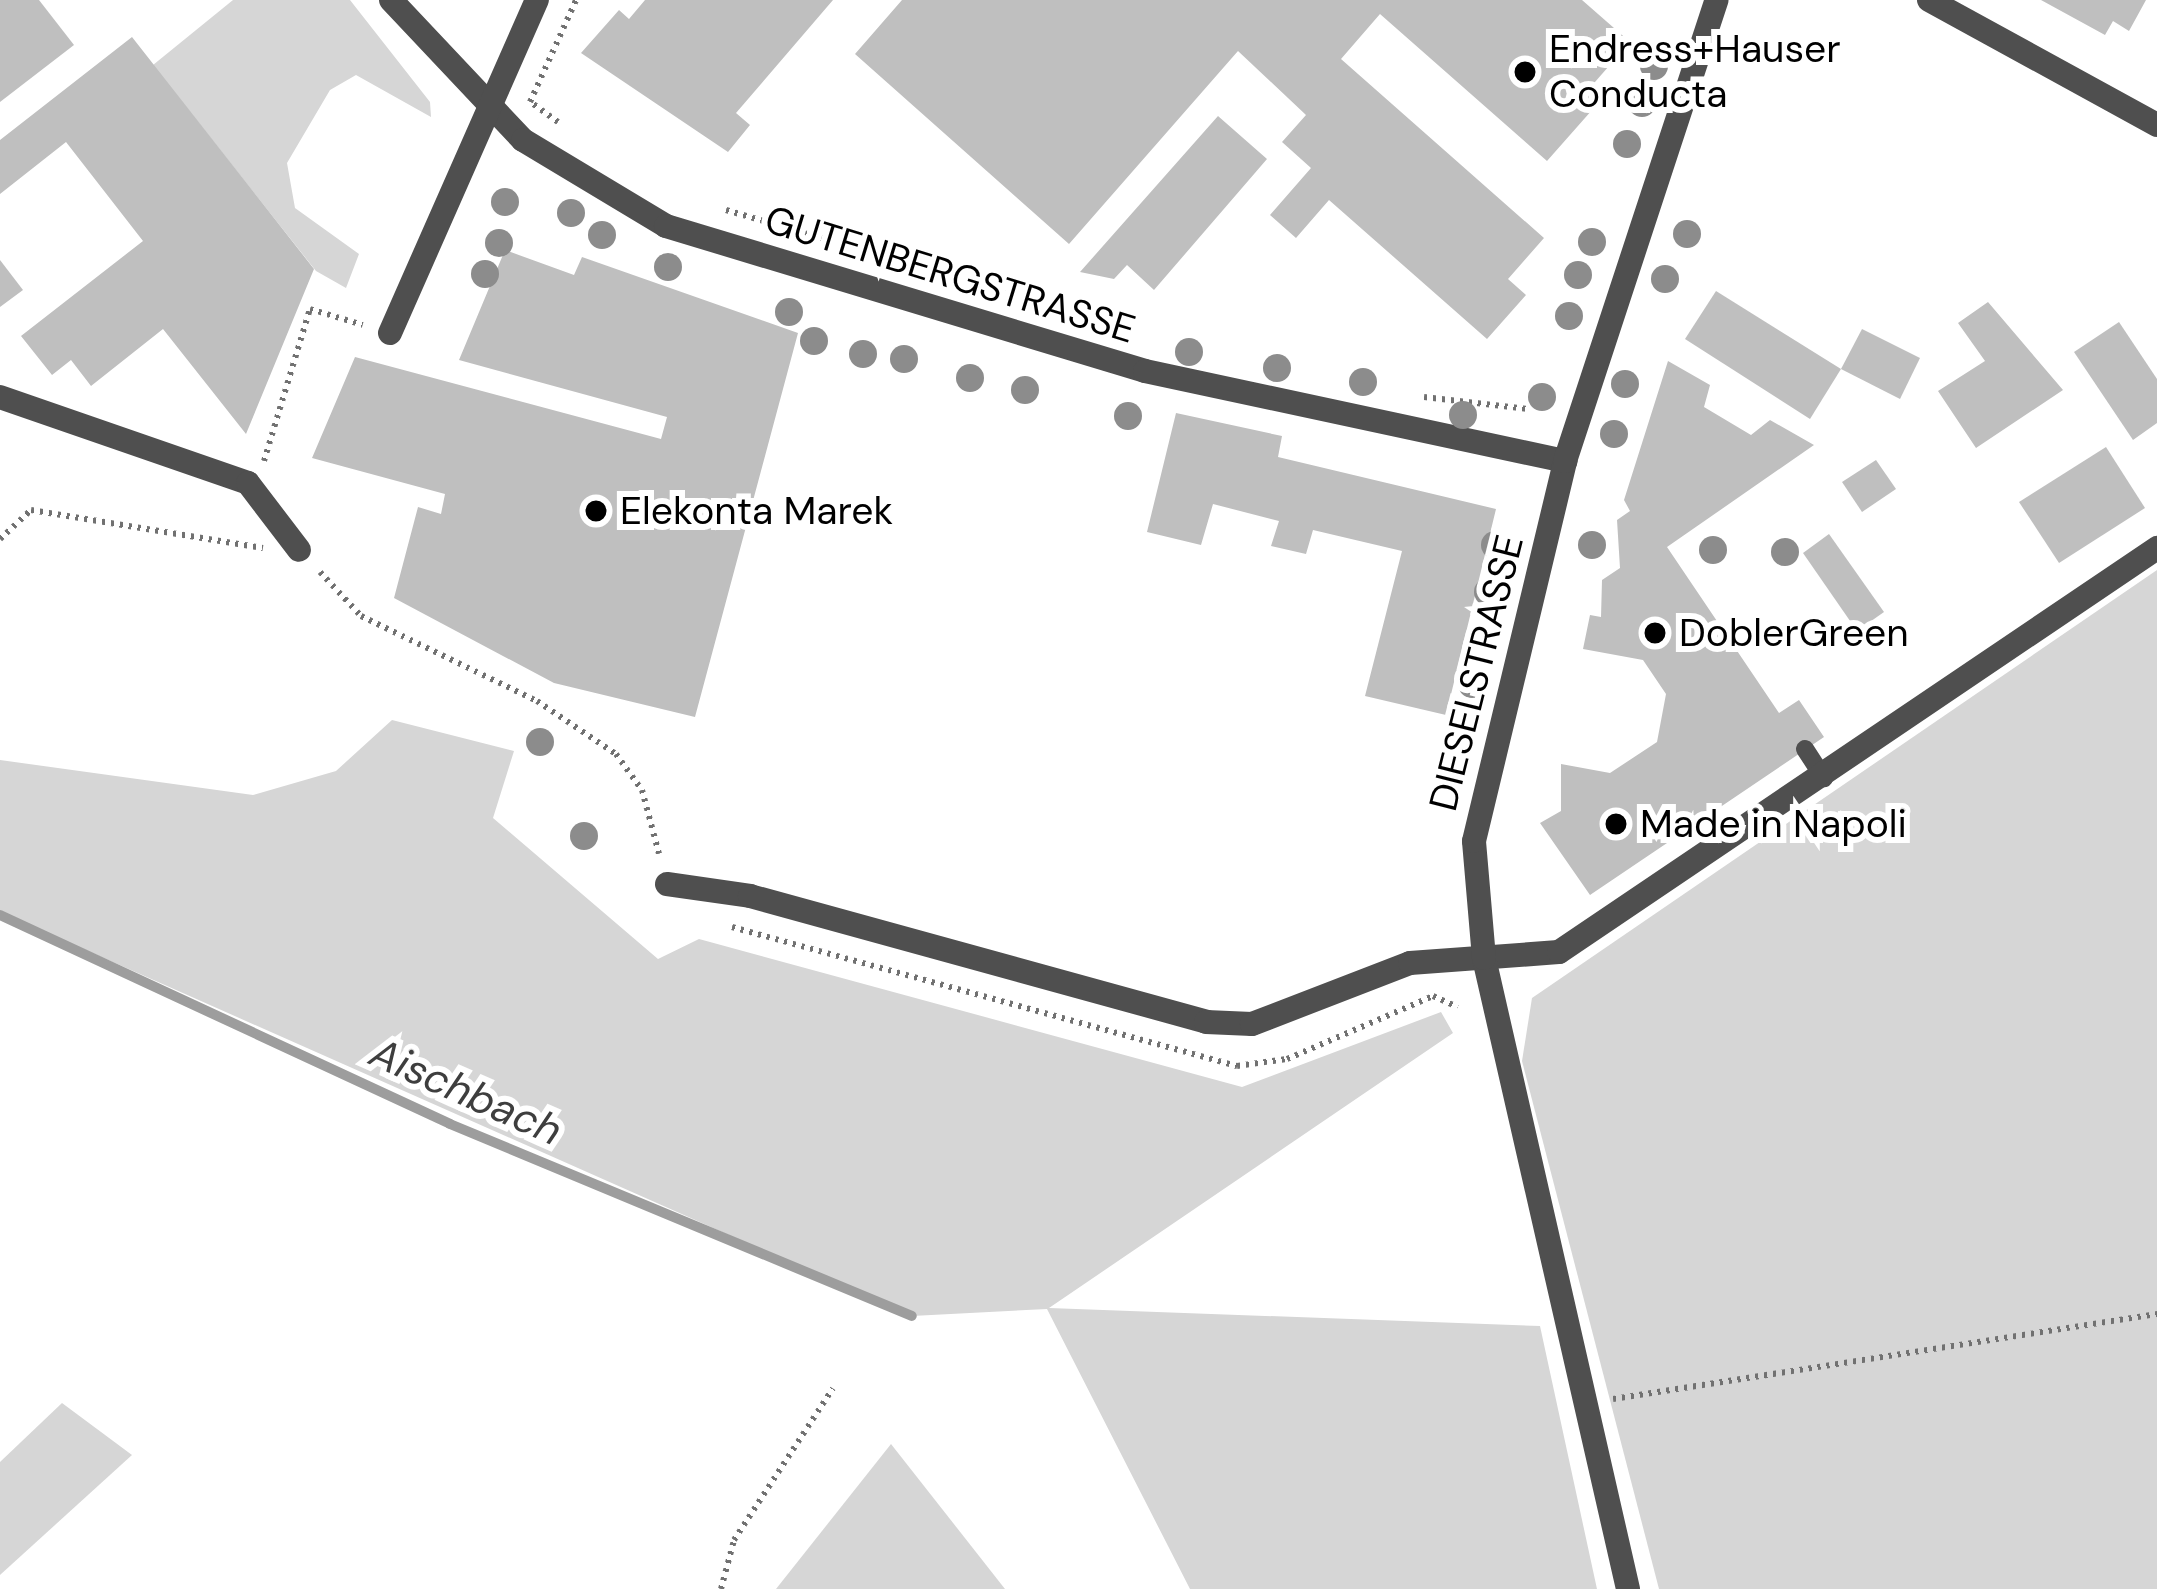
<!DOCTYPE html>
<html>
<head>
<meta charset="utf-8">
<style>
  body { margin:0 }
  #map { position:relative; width:2157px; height:1589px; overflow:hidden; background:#fff; font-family:"DM Sans",sans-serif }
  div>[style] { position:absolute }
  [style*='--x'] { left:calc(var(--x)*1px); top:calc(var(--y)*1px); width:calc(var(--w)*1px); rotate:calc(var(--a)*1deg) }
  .green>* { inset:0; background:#d6d6d6 }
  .stream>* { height:10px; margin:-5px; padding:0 5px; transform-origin:5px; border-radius:5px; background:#9d9d9d }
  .building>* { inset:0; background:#bfbfbf }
  .path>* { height:6px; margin-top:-3px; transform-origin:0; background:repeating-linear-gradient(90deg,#717171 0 3px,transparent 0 9px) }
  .service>* { height:18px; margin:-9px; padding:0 9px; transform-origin:9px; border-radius:9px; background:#4f4f4f }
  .minor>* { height:24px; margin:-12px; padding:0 12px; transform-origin:12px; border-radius:12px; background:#4f4f4f }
  .tertiary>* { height:24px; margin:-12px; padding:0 12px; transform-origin:12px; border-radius:12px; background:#4f4f4f }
  .trees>* { width:28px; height:28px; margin:-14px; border-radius:50%; background:#8c8c8c }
  .dots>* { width:33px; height:33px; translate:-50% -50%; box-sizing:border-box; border:6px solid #fff; border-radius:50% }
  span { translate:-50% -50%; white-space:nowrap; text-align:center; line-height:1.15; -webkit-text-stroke:12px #fff; paint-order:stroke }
  .poi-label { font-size:39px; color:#000 }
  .left { translate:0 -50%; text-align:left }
  .street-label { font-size:39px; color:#000 }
  .water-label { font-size:42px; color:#3e3e3e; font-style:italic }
</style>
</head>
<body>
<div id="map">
  <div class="green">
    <i style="clip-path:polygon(233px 0,350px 0,430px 102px,431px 117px,356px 75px,330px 90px,287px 163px,295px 208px,359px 254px,346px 288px,316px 271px,153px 65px)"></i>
    <i style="clip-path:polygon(2157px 570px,2157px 1589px,1659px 1589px,1522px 1061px,1532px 998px)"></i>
    <i style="clip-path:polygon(392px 720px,514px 751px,493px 818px,658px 959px,699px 939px,1242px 1087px,1441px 1012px,1453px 1033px,1049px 1308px,1540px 1326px,1597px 1589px,1190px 1589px,1047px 1309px,912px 1316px,0 912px,0 760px,253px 795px,336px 771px)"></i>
    <i style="clip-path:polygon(62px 1403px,132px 1455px,0 1575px,0 1462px)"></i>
    <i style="clip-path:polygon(891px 1444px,1005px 1589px,776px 1589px)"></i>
  </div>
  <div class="stream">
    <i style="--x:0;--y:915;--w:496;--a:24.9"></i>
    <i style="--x:450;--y:1124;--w:500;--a:22.57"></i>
  </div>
  <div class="building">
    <i style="clip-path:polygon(0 0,39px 0,74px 45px,0 102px)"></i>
    <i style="clip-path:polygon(645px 0,833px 0,736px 113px,750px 125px,728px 152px,581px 53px,619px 10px,629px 19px)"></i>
    <i style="clip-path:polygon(902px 0,1582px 0,1630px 42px,1588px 90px,1600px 101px,1547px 161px,1380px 14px,1341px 59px,1544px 238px,1508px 279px,1526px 295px,1487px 339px,1329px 200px,1296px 238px,1270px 215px,1311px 168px,1282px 142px,1306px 115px,1238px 51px,1069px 244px,855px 54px)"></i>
    <i style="clip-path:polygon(2041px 0,2146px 0,2129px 31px,2113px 21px,2105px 35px)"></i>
    <i style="clip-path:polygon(132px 37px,314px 269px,246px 434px,163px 329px,91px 386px,71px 360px,52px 375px,21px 336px,143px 241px,66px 142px,0 194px,0 140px)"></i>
    <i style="clip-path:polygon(1218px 116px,1267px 159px,1154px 290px,1127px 265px,1114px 279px,1080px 272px)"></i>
    <i style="clip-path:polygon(505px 250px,574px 275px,582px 257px,798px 333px,695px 717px,554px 683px,394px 598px,418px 507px,441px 514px,445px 494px,312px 458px,355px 357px,661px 439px,667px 417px,459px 360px)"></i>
    <i style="clip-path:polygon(0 260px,23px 290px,0 307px)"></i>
    <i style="clip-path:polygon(1716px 291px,1841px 369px,1810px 419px,1685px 339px)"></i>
    <i style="clip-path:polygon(1988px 302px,2063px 390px,1976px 448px,1938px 391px,1985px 361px,1958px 323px)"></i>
    <i style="clip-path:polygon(2119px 322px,2157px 379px,2157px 423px,2133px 440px,2074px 352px)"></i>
    <i style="clip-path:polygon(1862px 329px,1920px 358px,1900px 399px,1841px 369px)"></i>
    <i style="clip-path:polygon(1668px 361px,1710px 385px,1704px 407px,1751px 435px,1770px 420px,1814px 445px,1667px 547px,1779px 713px,1799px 700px,1824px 737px,1590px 895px,1540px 823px,1561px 811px,1561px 764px,1610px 773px,1657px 742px,1666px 694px,1643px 660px,1583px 649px,1590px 615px,1601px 617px,1602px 580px,1620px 568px,1617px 520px,1630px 511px,1624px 500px)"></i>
    <i style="clip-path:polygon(1176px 413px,1282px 436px,1278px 457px,1496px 509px,1446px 715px,1365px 696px,1402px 551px,1313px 530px,1306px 554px,1271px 546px,1279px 521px,1213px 504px,1201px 545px,1147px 532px)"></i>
    <i style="clip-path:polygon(2106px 447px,2145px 508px,2059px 563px,2019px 502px)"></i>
    <i style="clip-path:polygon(1876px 460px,1896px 489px,1862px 512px,1842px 482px)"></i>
    <i style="clip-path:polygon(1829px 534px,1884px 612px,1857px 631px,1803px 553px)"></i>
  </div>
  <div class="path">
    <i style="--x:558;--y:122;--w:34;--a:-144"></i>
    <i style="--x:530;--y:102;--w:112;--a:-65.7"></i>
    <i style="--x:726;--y:210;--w:124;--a:16.4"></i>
    <i style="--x:892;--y:259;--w:179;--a:16.9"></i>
    <i style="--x:1424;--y:397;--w:104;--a:6.6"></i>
    <i style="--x:264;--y:461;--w:159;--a:-73.2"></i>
    <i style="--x:310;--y:309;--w:55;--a:16.8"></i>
    <i style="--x:0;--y:539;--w:42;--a:-43.1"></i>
    <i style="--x:31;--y:510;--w:235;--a:9.3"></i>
    <i style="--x:320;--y:572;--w:60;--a:47"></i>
    <i style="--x:361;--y:616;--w:195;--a:25.8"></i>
    <i style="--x:537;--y:701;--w:95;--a:33.9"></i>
    <i style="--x:616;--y:754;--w:44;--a:54.2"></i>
    <i style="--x:642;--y:790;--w:66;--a:75.1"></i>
    <i style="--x:732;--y:927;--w:524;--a:15.39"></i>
    <i style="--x:1237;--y:1066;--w:50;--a:-8"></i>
    <i style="--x:1287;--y:1059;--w:159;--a:-23.3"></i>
    <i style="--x:1433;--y:996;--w:27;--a:24"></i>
    <i style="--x:1613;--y:1399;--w:551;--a:-8.88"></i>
    <i style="--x:721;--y:1589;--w:51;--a:-75.1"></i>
    <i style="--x:734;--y:1540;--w:181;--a:-56.9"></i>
  </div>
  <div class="service">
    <i style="--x:1805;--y:749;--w:35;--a:57"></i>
  </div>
  <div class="minor">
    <i style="--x:391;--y:0;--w:192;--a:46.7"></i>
    <i style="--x:523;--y:140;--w:167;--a:31"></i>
    <i style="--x:666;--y:226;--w:500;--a:16.84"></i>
    <i style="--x:1145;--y:371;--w:430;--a:12.1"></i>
    <i style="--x:1929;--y:0;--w:260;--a:28.7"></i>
    <i style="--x:390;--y:333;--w:364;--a:-66.2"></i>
    <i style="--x:0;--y:397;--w:262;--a:19.1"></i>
    <i style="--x:248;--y:483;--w:84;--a:52.7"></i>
    <i style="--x:667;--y:884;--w:84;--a:8.2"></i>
    <i style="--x:750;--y:896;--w:473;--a:15.4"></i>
    <i style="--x:1206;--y:1022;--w:46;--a:2.5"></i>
    <i style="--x:1252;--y:1024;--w:169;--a:-21.1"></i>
    <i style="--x:1410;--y:963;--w:149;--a:-4.2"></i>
    <i style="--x:1559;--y:952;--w:722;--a:-34.04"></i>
  </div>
  <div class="tertiary">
    <i style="--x:1628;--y:1589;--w:647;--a:-102.86"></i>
    <i style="--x:1484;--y:958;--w:117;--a:-94.9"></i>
    <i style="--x:1474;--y:841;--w:391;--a:-76.5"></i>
    <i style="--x:1565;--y:461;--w:485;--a:-71.8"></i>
  </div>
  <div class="trees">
    <i style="left:1654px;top:66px"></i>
    <i style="left:1642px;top:103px"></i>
    <i style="left:1627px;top:144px"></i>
    <i style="left:505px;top:202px"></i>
    <i style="left:571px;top:213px"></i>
    <i style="left:1687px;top:234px"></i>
    <i style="left:602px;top:235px"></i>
    <i style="left:1592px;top:242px"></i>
    <i style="left:499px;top:243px"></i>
    <i style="left:668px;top:267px"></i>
    <i style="left:485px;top:274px"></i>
    <i style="left:1578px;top:275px"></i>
    <i style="left:1665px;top:279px"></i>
    <i style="left:789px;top:312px"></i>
    <i style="left:1569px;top:316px"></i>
    <i style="left:814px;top:341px"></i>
    <i style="left:1189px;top:352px"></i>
    <i style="left:863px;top:354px"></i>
    <i style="left:904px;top:359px"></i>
    <i style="left:1277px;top:368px"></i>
    <i style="left:970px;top:378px"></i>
    <i style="left:1363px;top:382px"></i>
    <i style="left:1625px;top:384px"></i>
    <i style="left:1025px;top:390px"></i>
    <i style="left:1542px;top:397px"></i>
    <i style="left:1463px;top:415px"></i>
    <i style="left:1128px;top:416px"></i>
    <i style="left:1614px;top:434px"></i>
    <i style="left:1495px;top:545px"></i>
    <i style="left:1592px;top:545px"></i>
    <i style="left:1713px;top:550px"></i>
    <i style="left:1785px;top:552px"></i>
    <i style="left:1488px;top:592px"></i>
    <i style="left:1772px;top:635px"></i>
    <i style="left:1472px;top:684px"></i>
    <i style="left:540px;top:742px"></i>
    <i style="left:584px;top:836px"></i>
  </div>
  <div class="dots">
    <i style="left:1525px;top:72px;background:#000"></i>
    <i style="left:596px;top:511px;background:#000"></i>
    <i style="left:1655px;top:633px;background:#000"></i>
    <i style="left:1616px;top:824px;background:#000"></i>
  </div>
  <div class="poi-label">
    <span class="left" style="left:1549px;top:72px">Endress+Hauser<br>Conducta</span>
    <span class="left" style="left:620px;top:511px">Elekonta Marek</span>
    <span class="left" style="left:1679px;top:633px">DoblerGreen</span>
    <span class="left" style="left:1640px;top:824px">Made in Napoli</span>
  </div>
  <div class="street-label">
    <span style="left:950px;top:275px;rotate:17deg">GUTENBERGSTRASSE</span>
    <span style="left:1477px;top:673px;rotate:-76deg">DIESELSTRASSE</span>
  </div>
  <div class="water-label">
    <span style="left:466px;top:1092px;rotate:24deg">Aischbach</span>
  </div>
</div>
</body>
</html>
